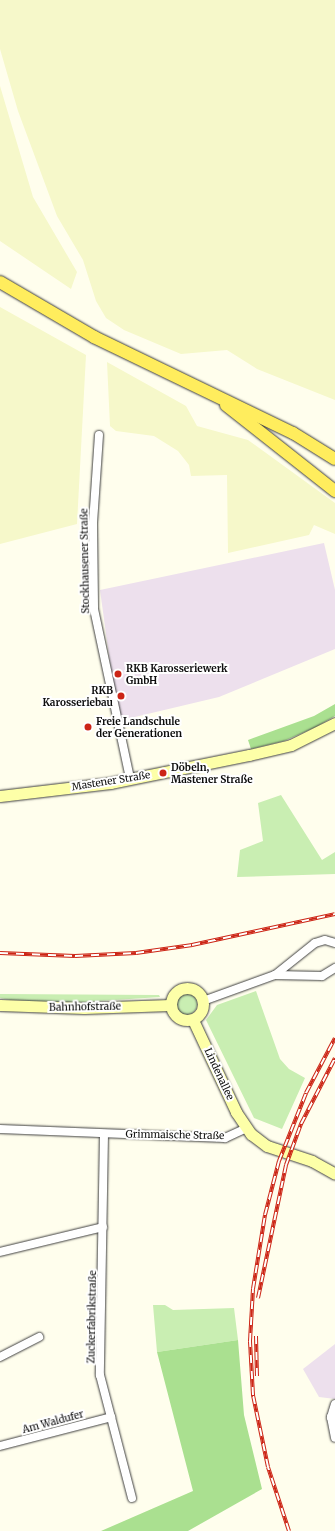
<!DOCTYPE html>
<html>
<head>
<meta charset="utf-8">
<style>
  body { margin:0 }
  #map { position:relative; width:335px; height:1531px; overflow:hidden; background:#fffeed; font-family:Merriweather,serif }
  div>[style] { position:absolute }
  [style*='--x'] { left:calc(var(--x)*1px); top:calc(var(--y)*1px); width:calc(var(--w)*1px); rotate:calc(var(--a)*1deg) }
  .industrial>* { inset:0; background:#ede0ed }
  .farmland>* { inset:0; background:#f6f8ca }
  .green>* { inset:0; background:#c9eeb2 }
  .round { border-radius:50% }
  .forest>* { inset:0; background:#aae090 }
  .roads { filter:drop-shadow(0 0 1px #404040) drop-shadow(0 0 1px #404040) }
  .street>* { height:8px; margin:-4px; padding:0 4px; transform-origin:4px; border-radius:4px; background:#fff }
  .secondary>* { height:11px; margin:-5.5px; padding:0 5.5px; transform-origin:5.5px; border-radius:5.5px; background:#fdffa8 }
  .secondary>.ring { margin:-5.5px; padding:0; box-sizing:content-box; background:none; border:11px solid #fdffa8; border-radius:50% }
  .primary>* { height:12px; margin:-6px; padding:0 6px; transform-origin:6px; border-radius:6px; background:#ffed5d }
  .rail>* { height:4px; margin-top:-2px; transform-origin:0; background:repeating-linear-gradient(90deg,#fff 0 8px,#cc2516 0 16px); box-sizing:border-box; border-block:1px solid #cc2516 }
  .dots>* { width:11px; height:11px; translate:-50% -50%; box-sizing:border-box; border:2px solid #fff; border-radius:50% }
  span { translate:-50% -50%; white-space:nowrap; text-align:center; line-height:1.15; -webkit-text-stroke:4px #fff; paint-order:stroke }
  .street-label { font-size:10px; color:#0d0d0d }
  .poi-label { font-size:10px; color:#0d0d0d; font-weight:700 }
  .left { translate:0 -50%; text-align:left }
  .right { translate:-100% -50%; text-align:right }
</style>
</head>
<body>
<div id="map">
  <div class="industrial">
    <i style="clip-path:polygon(324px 543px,335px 590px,335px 649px,219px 697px,118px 721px,100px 590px)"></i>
    <i style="clip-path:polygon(335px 1344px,335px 1399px,319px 1397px,303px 1369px)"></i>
  </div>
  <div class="farmland">
    <i style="clip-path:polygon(0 0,335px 0,335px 400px,257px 369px,227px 350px,181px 354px,124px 330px,106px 318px,96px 301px,83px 260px,57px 216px,18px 111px,0 49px)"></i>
    <i style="clip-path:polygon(0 86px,33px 197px,77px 272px,71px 289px,0 241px)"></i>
    <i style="clip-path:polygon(0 307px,86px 355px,77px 524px,0 544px)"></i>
    <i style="clip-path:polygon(107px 362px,186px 406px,197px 426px,248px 440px,335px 503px,335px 534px,314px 525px,309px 535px,228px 553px,227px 475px,191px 476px,189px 465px,178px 451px,154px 436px,116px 431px,110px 426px)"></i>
  </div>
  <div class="green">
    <i style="clip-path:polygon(281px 795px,322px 860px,335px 852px,335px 874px,237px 877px,240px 850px,263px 841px,258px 803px)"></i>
    <i style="clip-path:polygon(256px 991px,280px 1059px,289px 1069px,305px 1078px,282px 1129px,254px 1118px,206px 1020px,217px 1005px)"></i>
    <i class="round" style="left:175px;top:993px;width:22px;height:22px"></i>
    <i style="clip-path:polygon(0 994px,159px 995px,160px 997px,68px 1003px,10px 1000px,0 998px)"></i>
    <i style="clip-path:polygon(153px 1305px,165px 1305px,173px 1310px,234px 1308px,238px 1340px,157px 1352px)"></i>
  </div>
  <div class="forest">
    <i style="clip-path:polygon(335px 704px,335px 716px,316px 727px,284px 741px,251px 749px,248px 740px,314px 716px)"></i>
    <i style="clip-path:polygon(238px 1340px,244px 1415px,262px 1489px,188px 1531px,101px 1531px,193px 1491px,157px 1352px)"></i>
  </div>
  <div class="roads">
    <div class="street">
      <i style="--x:99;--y:435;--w:89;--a:93.9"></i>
      <i style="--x:93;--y:524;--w:85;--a:89.3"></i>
      <i style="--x:94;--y:609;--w:174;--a:78"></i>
      <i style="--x:275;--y:975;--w:47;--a:1.2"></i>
      <i style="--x:322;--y:976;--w:15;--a:-32"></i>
      <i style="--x:203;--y:1001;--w:77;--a:-19.9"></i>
      <i style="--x:275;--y:975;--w:51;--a:-38.7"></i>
      <i style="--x:315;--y:943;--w:10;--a:-17"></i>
      <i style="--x:325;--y:940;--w:10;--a:17"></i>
      <i style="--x:0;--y:1129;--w:225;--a:2.3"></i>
      <i style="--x:225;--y:1138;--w:23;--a:-25"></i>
      <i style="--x:104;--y:1134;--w:241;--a:91"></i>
      <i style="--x:100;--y:1375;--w:127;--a:75.4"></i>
      <i style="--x:0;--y:1252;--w:106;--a:-13.6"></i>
      <i style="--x:0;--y:1357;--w:44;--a:-27.1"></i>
      <i style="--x:335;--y:1404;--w:14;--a:107"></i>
      <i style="--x:331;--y:1417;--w:21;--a:79"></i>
      <i style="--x:0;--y:1446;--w:115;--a:-14.6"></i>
    </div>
    <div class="secondary">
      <i style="--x:0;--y:796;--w:111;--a:-6.7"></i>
      <i style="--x:110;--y:783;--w:142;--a:-11.4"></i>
      <i style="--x:249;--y:755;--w:43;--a:-13.4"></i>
      <i style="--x:291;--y:745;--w:49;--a:-26.6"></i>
      <i class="ring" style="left:171px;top:988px;width:21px;height:21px"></i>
      <i style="--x:0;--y:1005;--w:84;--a:2"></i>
      <i style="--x:84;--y:1008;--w:86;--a:-2"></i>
      <i style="--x:193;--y:1020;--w:102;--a:64.9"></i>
      <i style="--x:236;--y:1112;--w:27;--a:56"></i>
      <i style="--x:251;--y:1134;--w:20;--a:37"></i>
      <i style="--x:267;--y:1146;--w:47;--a:18.4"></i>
      <i style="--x:312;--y:1161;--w:26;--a:29"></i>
    </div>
    <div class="primary">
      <i style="--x:0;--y:282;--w:109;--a:30.3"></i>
      <i style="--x:94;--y:337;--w:221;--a:25.8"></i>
      <i style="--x:293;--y:433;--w:49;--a:31.8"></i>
      <i style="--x:226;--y:405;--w:139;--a:38.3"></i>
    </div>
  </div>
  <div class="rail">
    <i style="--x:0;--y:953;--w:75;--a:2.3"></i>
    <i style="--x:75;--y:956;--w:61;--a:-2.8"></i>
    <i style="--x:136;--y:953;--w:57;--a:-8.1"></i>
    <i style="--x:192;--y:945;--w:146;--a:-12.2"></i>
    <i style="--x:258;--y:1298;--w:136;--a:-78.1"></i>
    <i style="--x:286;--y:1165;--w:44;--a:-69.9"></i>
    <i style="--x:301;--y:1124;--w:74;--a:-62.7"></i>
    <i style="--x:256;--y:1336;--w:40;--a:88.6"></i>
    <i style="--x:289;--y:1531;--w:67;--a:-108.2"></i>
    <i style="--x:268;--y:1467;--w:74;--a:-101.8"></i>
    <i style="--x:253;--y:1395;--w:54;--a:-93.2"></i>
    <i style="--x:250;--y:1341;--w:52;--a:-86.7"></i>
    <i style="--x:253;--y:1289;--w:75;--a:-80.8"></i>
    <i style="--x:265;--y:1215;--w:56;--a:-75.5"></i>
    <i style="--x:279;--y:1161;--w:73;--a:-68.3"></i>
    <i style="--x:306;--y:1093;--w:62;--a:-62.2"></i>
  </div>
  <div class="dots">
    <i style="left:118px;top:674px;background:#cc2516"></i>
    <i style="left:121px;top:696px;background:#cc2516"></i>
    <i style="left:88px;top:727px;background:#cc2516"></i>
    <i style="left:163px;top:773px;background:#cc2516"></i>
  </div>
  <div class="street-label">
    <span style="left:85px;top:561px;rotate:-91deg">Stockhausener Straße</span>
    <span style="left:111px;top:781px;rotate:-9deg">Mastener Straße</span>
    <span style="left:85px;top:1007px;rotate:-1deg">Bahnhofstraße</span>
    <span style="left:219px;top:1074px;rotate:65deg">Lindenallee</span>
    <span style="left:175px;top:1135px;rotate:1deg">Grimmaische Straße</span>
    <span style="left:92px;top:1317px;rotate:-89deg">Zuckerfabrikstraße</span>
    <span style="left:53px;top:1422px;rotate:-15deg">Am Waldufer</span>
  </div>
  <div class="poi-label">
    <span class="left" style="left:126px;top:674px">RKB Karosseriewerk<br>GmbH</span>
    <span class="right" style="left:113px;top:696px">RKB<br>Karosseriebau</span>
    <span class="left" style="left:96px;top:727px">Freie Landschule<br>der Generationen</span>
    <span class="left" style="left:171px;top:773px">Döbeln,<br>Mastener Straße</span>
  </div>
</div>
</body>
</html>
